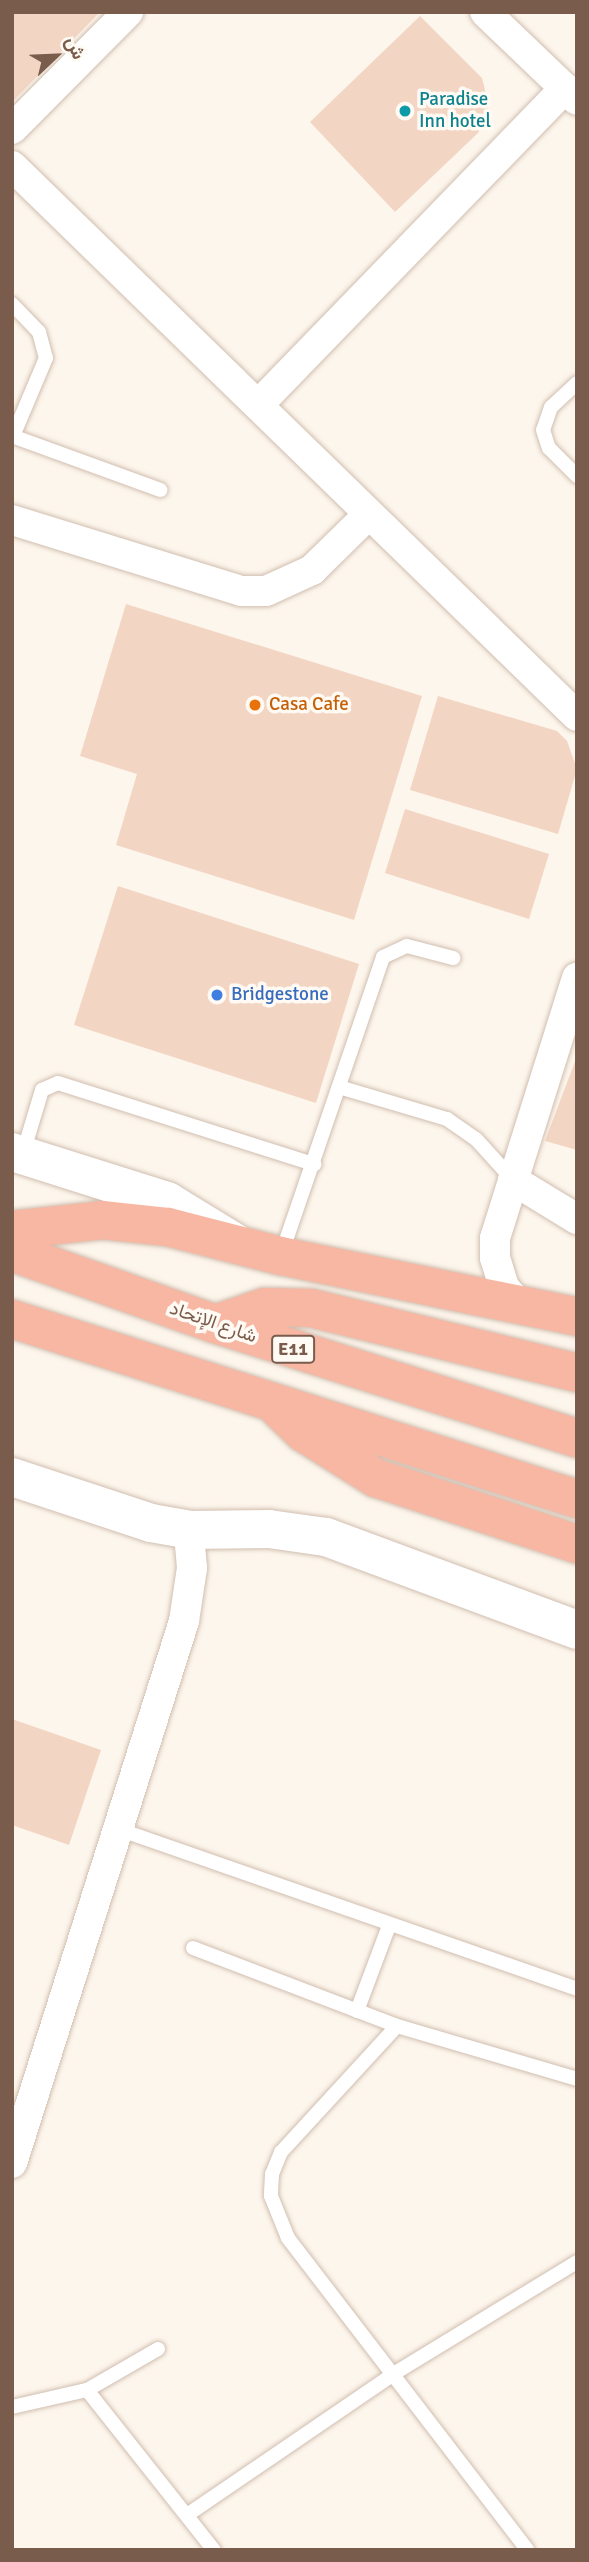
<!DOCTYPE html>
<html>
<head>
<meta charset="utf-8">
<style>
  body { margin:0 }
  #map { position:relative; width:589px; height:2562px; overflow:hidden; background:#fdf6ec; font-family:Signika,Vazirmatn,sans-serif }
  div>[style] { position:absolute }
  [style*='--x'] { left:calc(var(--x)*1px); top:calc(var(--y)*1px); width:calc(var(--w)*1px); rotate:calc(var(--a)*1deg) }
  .building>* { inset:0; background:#f3d5c3 }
  .roads { filter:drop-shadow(0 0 2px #d1beb0) drop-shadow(0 0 2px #d1beb0) }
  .lane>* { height:14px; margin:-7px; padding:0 7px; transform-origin:7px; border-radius:7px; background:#fff }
  .street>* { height:30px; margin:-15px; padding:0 15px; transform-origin:15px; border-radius:15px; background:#fff }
  .secondary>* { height:38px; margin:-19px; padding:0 19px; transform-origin:19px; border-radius:19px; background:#fff }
  .highway>* { height:38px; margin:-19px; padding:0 19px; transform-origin:19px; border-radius:19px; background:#f7b7a3 }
  .dots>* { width:19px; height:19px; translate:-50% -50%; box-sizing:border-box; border:4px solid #fffaf3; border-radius:50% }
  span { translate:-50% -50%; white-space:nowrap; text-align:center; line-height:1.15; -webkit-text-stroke:7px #fffaf3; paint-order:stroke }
  .shield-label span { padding:2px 5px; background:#fffaf3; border:2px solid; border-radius:5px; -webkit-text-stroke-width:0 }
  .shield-label { font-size:18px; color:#7a5c4d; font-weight:700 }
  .culture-label { font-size:19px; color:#0d838f }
  .left { translate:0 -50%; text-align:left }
  .food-label { font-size:19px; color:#c56008 }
  .shop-label { font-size:19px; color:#366cbe }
  .street-label { font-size:19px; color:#7a5c4d }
  .frame { position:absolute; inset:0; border:14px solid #7a5c4d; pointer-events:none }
  .north { position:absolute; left:21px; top:21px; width:70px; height:70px; -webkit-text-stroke:5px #fffaf3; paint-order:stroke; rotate:67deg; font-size:19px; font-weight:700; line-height:28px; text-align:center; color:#7a5c4d }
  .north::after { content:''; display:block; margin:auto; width:24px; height:32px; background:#7a5c4d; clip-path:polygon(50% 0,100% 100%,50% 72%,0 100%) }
</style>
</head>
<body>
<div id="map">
  <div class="building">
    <i style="clip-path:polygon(12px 12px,100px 12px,14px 100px)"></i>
    <i style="clip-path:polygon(420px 16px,482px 78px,489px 106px,478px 133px,395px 212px,310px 122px)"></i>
    <i style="clip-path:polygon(126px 604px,422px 696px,354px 920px,116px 845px,137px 774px,80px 756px)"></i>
    <i style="clip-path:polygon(438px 696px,557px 731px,567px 741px,577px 769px,558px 834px,410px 790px)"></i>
    <i style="clip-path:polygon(405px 809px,549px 854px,529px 919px,385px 873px)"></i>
    <i style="clip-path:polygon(118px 886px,359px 964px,316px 1103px,74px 1025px)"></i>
    <i style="clip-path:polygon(577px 1056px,577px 1150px,545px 1141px)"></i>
    <i style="clip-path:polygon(12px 1719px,101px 1750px,69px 1845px,12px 1825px)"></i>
  </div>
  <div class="roads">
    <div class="lane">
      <i style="--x:12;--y:304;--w:39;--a:46"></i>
      <i style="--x:39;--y:332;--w:27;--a:75"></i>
      <i style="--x:46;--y:358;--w:85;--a:112.9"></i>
      <i style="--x:577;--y:383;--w:35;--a:137"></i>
      <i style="--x:551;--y:407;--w:24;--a:109"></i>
      <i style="--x:543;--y:430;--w:19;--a:72"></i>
      <i style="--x:549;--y:448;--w:40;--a:45"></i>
      <i style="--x:12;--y:436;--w:158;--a:20"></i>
      <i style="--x:339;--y:1087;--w:113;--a:16.5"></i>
      <i style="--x:447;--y:1119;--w:35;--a:35"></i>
      <i style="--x:476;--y:1139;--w:55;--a:47.9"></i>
      <i style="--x:23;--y:1153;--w:66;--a:-73.2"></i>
      <i style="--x:42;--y:1090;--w:17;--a:-24"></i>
      <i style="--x:58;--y:1083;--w:269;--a:17.6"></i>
      <i style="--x:281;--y:1255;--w:315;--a:-71.1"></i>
      <i style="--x:383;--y:957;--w:26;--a:-25"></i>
      <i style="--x:407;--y:946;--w:48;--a:14.6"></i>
      <i style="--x:121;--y:1830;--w:483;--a:19.2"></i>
      <i style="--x:193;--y:1948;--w:218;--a:20.9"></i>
      <i style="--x:397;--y:2026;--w:188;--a:16.4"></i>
      <i style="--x:357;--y:2011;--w:91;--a:-69.4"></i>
      <i style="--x:397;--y:2026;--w:171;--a:132.6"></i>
      <i style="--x:281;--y:2152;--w:24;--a:112"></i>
      <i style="--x:272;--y:2174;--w:22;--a:93"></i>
      <i style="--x:271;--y:2196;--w:45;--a:68"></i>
      <i style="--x:288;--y:2238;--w:393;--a:52.5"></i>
      <i style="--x:87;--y:2390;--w:204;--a:51.6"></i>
      <i style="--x:12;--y:2407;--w:77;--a:-12.8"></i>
      <i style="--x:87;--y:2390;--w:82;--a:-30"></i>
      <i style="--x:187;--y:2515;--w:252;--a:-34.3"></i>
      <i style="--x:395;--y:2373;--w:213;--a:-31.4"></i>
    </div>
    <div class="street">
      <i style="--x:485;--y:12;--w:127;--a:43.7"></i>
      <i style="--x:12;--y:129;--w:165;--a:-45.2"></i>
      <i style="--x:12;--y:166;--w:788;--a:44.23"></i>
      <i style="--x:259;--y:404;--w:440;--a:-45.9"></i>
      <i style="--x:12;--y:520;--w:240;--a:17.2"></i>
      <i style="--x:241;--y:591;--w:25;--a:0"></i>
      <i style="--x:266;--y:591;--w:51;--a:-24.5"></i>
      <i style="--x:312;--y:570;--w:78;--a:-44.5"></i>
      <i style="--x:513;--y:1180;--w:75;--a:31.4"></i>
      <i style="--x:523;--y:1309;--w:29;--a:-131"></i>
      <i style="--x:504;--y:1287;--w:30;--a:-107"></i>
      <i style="--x:495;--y:1258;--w:20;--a:-90"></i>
      <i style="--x:495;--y:1238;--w:273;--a:-72.5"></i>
      <i style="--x:12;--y:2163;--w:569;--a:-72.39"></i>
      <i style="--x:184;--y:1621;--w:54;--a:-81.4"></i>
      <i style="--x:192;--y:1568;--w:38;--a:-95"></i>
    </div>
    <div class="secondary">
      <i style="--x:12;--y:1152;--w:163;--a:17.5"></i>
      <i style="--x:167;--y:1201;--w:79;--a:31.5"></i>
      <i style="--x:12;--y:1477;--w:146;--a:18.3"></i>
      <i style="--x:151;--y:1523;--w:39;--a:10"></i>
      <i style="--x:189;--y:1530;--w:80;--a:-0.7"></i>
      <i style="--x:269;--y:1529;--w:58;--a:8"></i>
      <i style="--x:326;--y:1537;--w:268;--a:20.3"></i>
    </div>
    <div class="highway">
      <i style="--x:12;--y:1230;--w:91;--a:-6.3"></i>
      <i style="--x:102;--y:1220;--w:66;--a:6.1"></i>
      <i style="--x:168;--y:1227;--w:117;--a:14.4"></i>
      <i style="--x:281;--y:1256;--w:302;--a:11.6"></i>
      <i style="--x:12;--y:1252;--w:215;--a:19.5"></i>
      <i style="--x:215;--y:1324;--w:380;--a:17.5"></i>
      <i style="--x:12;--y:1319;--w:593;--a:17.67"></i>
      <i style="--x:215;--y:1324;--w:53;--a:-18.8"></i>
      <i style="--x:265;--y:1307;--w:46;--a:1.2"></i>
      <i style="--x:311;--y:1308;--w:274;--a:13.7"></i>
      <i style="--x:279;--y:1409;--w:35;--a:44"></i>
      <i style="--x:304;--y:1433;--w:85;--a:32"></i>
      <i style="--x:376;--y:1478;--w:212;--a:18.2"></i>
    </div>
  </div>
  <div class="dots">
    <i style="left:405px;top:111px;background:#0f9aa8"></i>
    <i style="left:255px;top:705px;background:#e8710a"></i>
    <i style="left:217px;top:995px;background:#3f7fe0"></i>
  </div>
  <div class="shield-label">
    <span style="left:293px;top:1349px">E11</span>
  </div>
  <div class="culture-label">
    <span class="left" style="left:419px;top:111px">Paradise<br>Inn hotel</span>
  </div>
  <div class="food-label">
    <span class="left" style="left:269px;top:705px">Casa Cafe</span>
  </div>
  <div class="shop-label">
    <span class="left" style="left:231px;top:995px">Bridgestone</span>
  </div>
  <div class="street-label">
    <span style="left:213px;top:1323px;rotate:19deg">شارع الإتحاد</span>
  </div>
  <div class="frame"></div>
  <div class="north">ش</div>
</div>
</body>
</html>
